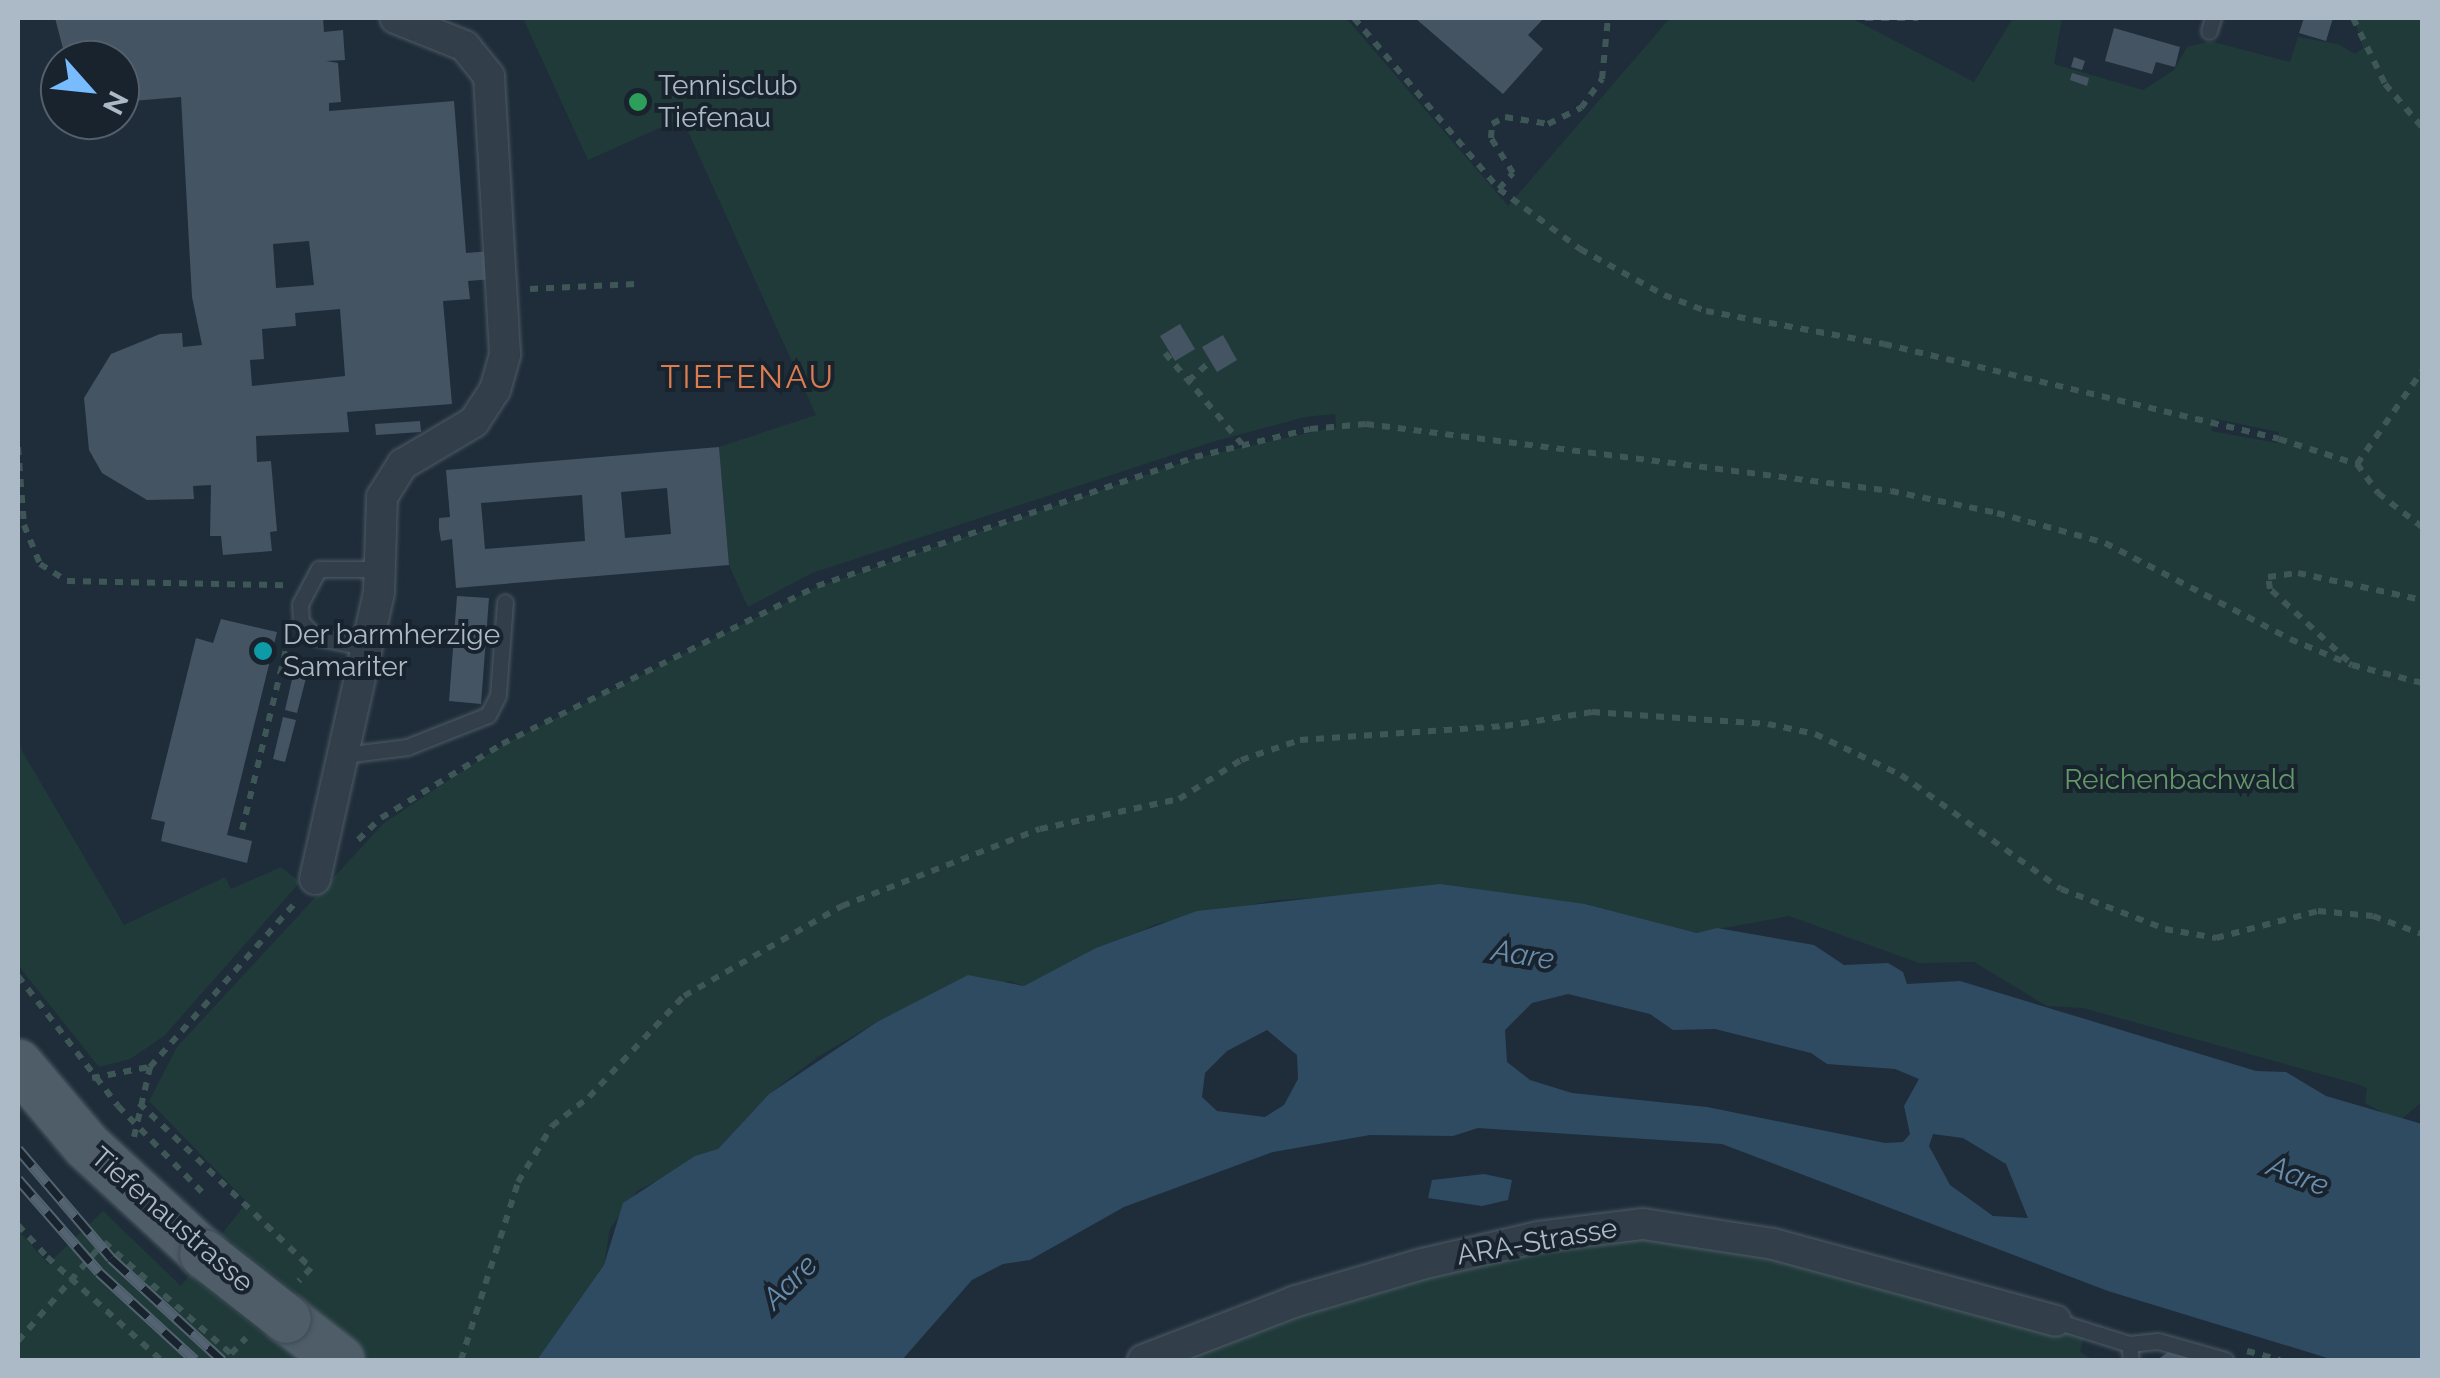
<!DOCTYPE html>
<html>
<head>
<meta charset="utf-8">
<style>
  body { margin:0 }
  #map { position:relative; width:2440px; height:1378px; overflow:hidden; background:#1e2d39; font-family:Raleway,sans-serif }
  div>[style] { position:absolute }
  [style*='--x'] { left:calc(var(--x)*1px); top:calc(var(--y)*1px); width:calc(var(--w)*1px); rotate:calc(var(--a)*1deg) }
  .green>* { inset:0; background:#203a3a }
  .water>* { inset:0; background:#2f4b62 }
  .building>* { inset:0; background:#445463 }
  .path>* { height:6px; margin-top:-3px; transform-origin:0; background:repeating-linear-gradient(90deg,#3e5656 0 8px,transparent 0 16px) }
  .roads { filter:drop-shadow(0 0 2px #4f5c67) drop-shadow(0 0 2px #4f5c67) }
  .lane>* { height:15px; margin:-7.5px; padding:0 7.5px; transform-origin:7.5px; border-radius:7.5px; background:#323e49 }
  .street>* { height:30px; margin:-15px; padding:0 15px; transform-origin:15px; border-radius:15px; background:#323e49 }
  .primary>* { height:48px; margin:-24px; padding:0 24px; transform-origin:24px; border-radius:24px; background:#4f5d69 }
  .rail>* { height:11px; margin-top:-5.5px; transform-origin:0; background:repeating-linear-gradient(90deg,#18232d 0 22px,#536371 0 44px); box-sizing:border-box; border-block:2px solid #536371 }
  .path-bridge>* { height:6px; margin-top:-3px; transform-origin:0; background:repeating-linear-gradient(90deg,#3e5656 0 8px,transparent 0 16px) }
  .bridges { filter:drop-shadow(0 0 2px #3e4a55) drop-shadow(0 0 2px #3e4a55) }
  .primary-bridge>* { height:48px; margin:-24px; padding:0 24px; transform-origin:24px; border-radius:24px; background:#4f5d69 }
  .dots>* { width:28px; height:28px; translate:-50% -50%; box-sizing:border-box; border:5px solid #18232d; border-radius:50% }
  span { translate:-50% -50%; white-space:nowrap; text-align:center; line-height:1.15; -webkit-text-stroke:8px #18232d; paint-order:stroke }
  .poi-label { font-size:28px; color:#acb9c6 }
  .left { translate:0 -50%; text-align:left }
  .park-label { font-size:28px; color:#629868 }
  .street-label { font-size:28px; color:#acb9c6 }
  .water-label { font-size:30px; color:#698ead; font-style:italic }
  .quarter-label { font-size:32px; color:#dc7d51; letter-spacing:2.5px }
  .frame { position:absolute; inset:0; border:20px solid #acb9c6; pointer-events:none }
  .north { position:absolute; left:40px; top:40px; width:100px; height:100px; box-sizing:border-box; background:#18232d; border:2px solid #535f6a; border-radius:50%; rotate:117deg; font-size:28px; font-weight:700; line-height:40px; text-align:center; color:#acb9c6 }
  .north::after { content:''; display:block; margin:auto; width:35px; height:45px; background:#78bcff; clip-path:polygon(50% 0,100% 100%,50% 72%,0 100%) }
</style>
</head>
<body>
<div id="map">
  <div class="green">
    <i style="clip-path:polygon(evenodd,523px 18px,1346px 18px,1508px 206px,1670px 18px,1851px 18px,1974px 82px,2013px 18px,2062px 18px,2054px 64px,2143px 90px,2174px 70px,2187px 47px,2210px 41px,2290px 62px,2298px 37px,2338px 44px,2355px 54px,2363px 48px,2354px 18px,2422px 18px,2422px 1102px,2399px 1121px,2365px 1103px,2367px 1088px,2357px 1084px,2083px 1008px,2047px 1006px,1974px 962px,1919px 963px,1789px 916px,1697px 933px,1585px 904px,1353px 896px,1276px 900px,1156px 924px,1024px 986px,1010px 981px,877px 1022px,819px 1056px,769px 1094px,717px 1150px,637px 1191px,610px 1229px,604px 1265px,537px 1360px,18px 1360px,18px 1230px,48px 1264px,103px 1211px,181px 1286px,247px 1202px,149px 1101px,177px 1047px,384px 823px,502px 745px,817px 587px,1195px 458px,1336px 427px,1335px 414px,1305px 417px,1212px 442px,812px 573px,748px 607px,729px 565px,719px 447px,816px 415px,682px 118px,588px 160px,523px 18px,2216px 419px,2279px 432px,2277px 443px,2211px 431px,2216px 419px)"></i>
    <i style="clip-path:polygon(18px 730px,21px 749px,124px 925px,225px 877px,231px 889px,281px 867px,300px 882px,164px 1036px,130px 1059px,99px 1067px,18px 965px)"></i>
    <i style="clip-path:polygon(1643px 1224px,2086px 1329px,2080px 1352px,2094px 1360px,1143px 1360px,1248px 1319px)"></i>
  </div>
  <div class="water">
    <i style="clip-path:polygon(evenodd,1440px 884px,1585px 904px,1697px 933px,1717px 928px,1814px 945px,1844px 965px,1888px 963px,1903px 972px,1907px 984px,1960px 981px,2256px 1071px,2286px 1072px,2326px 1096px,2422px 1124px,2422px 1360px,2334px 1360px,2108px 1291px,1722px 1144px,1478px 1128px,1453px 1136px,1370px 1135px,1273px 1152px,1124px 1207px,1030px 1260px,1003px 1264px,972px 1280px,902px 1360px,537px 1360px,604px 1265px,623px 1203px,695px 1156px,718px 1149px,769px 1094px,877px 1022px,968px 975px,1024px 986px,1096px 948px,1197px 911px,1440px 884px,1568px 994px,1650px 1014px,1673px 1030px,1715px 1029px,1811px 1053px,1827px 1064px,1895px 1069px,1919px 1079px,1904px 1106px,1910px 1134px,1903px 1142px,1885px 1143px,1707px 1107px,1572px 1093px,1530px 1080px,1507px 1062px,1505px 1030px,1532px 1003px,1568px 994px,1440px 884px,1267px 1030px,1297px 1055px,1298px 1079px,1284px 1105px,1265px 1117px,1217px 1111px,1202px 1097px,1205px 1073px,1227px 1051px,1267px 1030px,1440px 884px,1933px 1134px,1963px 1138px,2006px 1164px,2028px 1218px,1993px 1216px,1950px 1185px,1929px 1146px,1933px 1134px)"></i>
    <i style="clip-path:polygon(1484px 1174px,1512px 1180px,1508px 1200px,1482px 1206px,1428px 1198px,1432px 1180px)"></i>
  </div>
  <div class="building">
    <i style="clip-path:polygon(evenodd,55px 18px,323px 18px,324px 32px,343px 30px,345px 60px,326px 61px,338px 63px,341px 102px,329px 103px,329px 111px,454px 101px,466px 253px,491px 251px,493px 279px,468px 281px,470px 299px,443px 301px,452px 404px,347px 412px,349px 432px,256px 436px,257px 462px,271px 461px,277px 531px,270px 532px,272px 551px,223px 555px,221px 536px,210px 536px,211px 485px,193px 486px,194px 499px,147px 500px,102px 473px,89px 450px,84px 398px,111px 354px,160px 334px,182px 333px,183px 347px,202px 345px,192px 297px,181px 97px,120px 102px,120px 60px,66px 60px,55px 18px,309px 241px,314px 285px,276px 288px,273px 244px,309px 241px,55px 18px,340px 309px,345px 376px,252px 386px,250px 360px,264px 359px,262px 329px,296px 326px,295px 313px,340px 309px)"></i>
    <i style="clip-path:polygon(1415px 18px,1544px 18px,1528px 35px,1543px 49px,1503px 94px)"></i>
    <i style="clip-path:polygon(2304px 18px,2333px 18px,2326px 41px,2299px 33px)"></i>
    <i style="clip-path:polygon(2114px 28px,2180px 47px,2175px 67px,2156px 62px,2152px 74px,2105px 61px)"></i>
    <i style="clip-path:polygon(2074px 57px,2085px 61px,2082px 70px,2071px 67px)"></i>
    <i style="clip-path:polygon(2072px 73px,2089px 78px,2087px 86px,2070px 80px)"></i>
    <i style="clip-path:polygon(1180px 324px,1195px 349px,1175px 361px,1160px 336px)"></i>
    <i style="clip-path:polygon(1223px 335px,1237px 360px,1217px 372px,1202px 347px)"></i>
    <i style="clip-path:polygon(420px 421px,421px 432px,376px 435px,375px 424px)"></i>
    <i style="clip-path:polygon(evenodd,719px 447px,729px 565px,456px 588px,452px 539px,441px 541px,439px 529px,439px 518px,450px 517px,446px 470px,719px 447px,667px 488px,671px 534px,625px 538px,621px 492px,667px 488px,719px 447px,582px 495px,585px 541px,485px 549px,481px 503px,582px 495px)"></i>
    <i style="clip-path:polygon(457px 596px,489px 598px,481px 704px,449px 701px)"></i>
    <i style="clip-path:polygon(221px 619px,277px 632px,227px 835px,252px 841px,247px 863px,161px 841px,165px 822px,151px 819px,196px 638px,213px 643px)"></i>
    <i style="clip-path:polygon(293px 675px,306px 678px,297px 713px,285px 710px)"></i>
    <i style="clip-path:polygon(283px 717px,296px 720px,285px 762px,273px 759px)"></i>
    <i style="clip-path:polygon(2171px 1350px,2203px 1360px,2157px 1360px)"></i>
  </div>
  <div class="path">
    <i style="--x:1354;--y:18;--w:224;--a:49.7"></i>
    <i style="--x:1499;--y:189;--w:101;--a:36.5"></i>
    <i style="--x:1580;--y:249;--w:96;--a:28.7"></i>
    <i style="--x:1664;--y:295;--w:45;--a:20.9"></i>
    <i style="--x:1706;--y:311;--w:181;--a:10.5"></i>
    <i style="--x:1884;--y:344;--w:406;--a:13.5"></i>
    <i style="--x:2279;--y:439;--w:82;--a:17.8"></i>
    <i style="--x:2357;--y:464;--w:36;--a:54"></i>
    <i style="--x:2378;--y:493;--w:56;--a:37.7"></i>
    <i style="--x:1865;--y:18;--w:53;--a:0"></i>
    <i style="--x:2353;--y:18;--w:73;--a:64.1"></i>
    <i style="--x:2385;--y:84;--w:57;--a:49.3"></i>
    <i style="--x:1499;--y:189;--w:21;--a:-49"></i>
    <i style="--x:1513;--y:173;--w:41;--a:-122.2"></i>
    <i style="--x:1491;--y:138;--w:14;--a:-86"></i>
    <i style="--x:1492;--y:124;--w:15;--a:-28"></i>
    <i style="--x:1505;--y:117;--w:44;--a:9.2"></i>
    <i style="--x:1548;--y:124;--w:37;--a:-26"></i>
    <i style="--x:1581;--y:108;--w:36;--a:-54"></i>
    <i style="--x:1602;--y:79;--w:61;--a:-84.4"></i>
    <i style="--x:530;--y:289;--w:106;--a:-2.7"></i>
    <i style="--x:1165;--y:353;--w:119;--a:49.8"></i>
    <i style="--x:1188;--y:381;--w:28;--a:-41"></i>
    <i style="--x:18;--y:447;--w:78;--a:85.6"></i>
    <i style="--x:24;--y:525;--w:42;--a:67.7"></i>
    <i style="--x:40;--y:564;--w:32;--a:32"></i>
    <i style="--x:67;--y:581;--w:217;--a:1.1"></i>
    <i style="--x:2357;--y:464;--w:113;--a:-55"></i>
    <i style="--x:2348;--y:661;--w:106;--a:-137.3"></i>
    <i style="--x:2270;--y:589;--w:12;--a:-99"></i>
    <i style="--x:2268;--y:577;--w:30;--a:-8"></i>
    <i style="--x:2298;--y:573;--w:127;--a:12.3"></i>
    <i style="--x:242;--y:830;--w:189;--a:-76.3"></i>
    <i style="--x:358;--y:840;--w:32;--a:-44"></i>
    <i style="--x:381;--y:818;--w:142;--a:-31.4"></i>
    <i style="--x:502;--y:744;--w:352;--a:-26.6"></i>
    <i style="--x:817;--y:586;--w:399;--a:-18.8"></i>
    <i style="--x:1195;--y:457;--w:118;--a:-13.7"></i>
    <i style="--x:1310;--y:429;--w:56;--a:-5.1"></i>
    <i style="--x:1366;--y:424;--w:529;--a:7.27"></i>
    <i style="--x:1891;--y:491;--w:108;--a:11.7"></i>
    <i style="--x:1997;--y:513;--w:112;--a:15.5"></i>
    <i style="--x:2105;--y:543;--w:208;--a:27.4"></i>
    <i style="--x:2290;--y:639;--w:67;--a:22.8"></i>
    <i style="--x:2352;--y:665;--w:72;--a:14.4"></i>
    <i style="--x:18;--y:976;--w:164;--a:52.4"></i>
    <i style="--x:118;--y:1106;--w:120;--a:45.7"></i>
    <i style="--x:92;--y:1078;--w:58;--a:-10.9"></i>
    <i style="--x:139;--y:1103;--w:238;--a:43.8"></i>
    <i style="--x:311;--y:1268;--w:18;--a:133"></i>
    <i style="--x:134;--y:1137;--w:72;--a:-77.1"></i>
    <i style="--x:150;--y:1067;--w:220;--a:-48.5"></i>
    <i style="--x:18;--y:1225;--w:43;--a:47.8"></i>
    <i style="--x:18;--y:1341;--w:131;--a:-49"></i>
    <i style="--x:104;--y:1242;--w:169;--a:41.4"></i>
    <i style="--x:231;--y:1354;--w:22;--a:-47"></i>
    <i style="--x:2247;--y:1351;--w:34;--a:15"></i>
    <i style="--x:461;--y:1360;--w:187;--a:-72.2"></i>
    <i style="--x:518;--y:1182;--w:66;--a:-58.7"></i>
    <i style="--x:552;--y:1126;--w:47;--a:-38.1"></i>
    <i style="--x:589;--y:1097;--w:139;--a:-46.8"></i>
    <i style="--x:684;--y:996;--w:182;--a:-29.7"></i>
    <i style="--x:842;--y:906;--w:212;--a:-21.3"></i>
    <i style="--x:1040;--y:829;--w:142;--a:-12.2"></i>
    <i style="--x:1179;--y:799;--w:73;--a:-32.2"></i>
    <i style="--x:1241;--y:760;--w:62;--a:-18.7"></i>
    <i style="--x:1300;--y:740;--w:205;--a:-3.9"></i>
    <i style="--x:1505;--y:726;--w:88;--a:-9.1"></i>
    <i style="--x:1592;--y:712;--w:176;--a:3.9"></i>
    <i style="--x:1768;--y:724;--w:48;--a:12"></i>
    <i style="--x:1815;--y:734;--w:95;--a:25.5"></i>
    <i style="--x:1901;--y:775;--w:196;--a:35.5"></i>
    <i style="--x:2061;--y:889;--w:111;--a:21"></i>
    <i style="--x:2165;--y:929;--w:52;--a:10"></i>
    <i style="--x:2216;--y:938;--w:106;--a:-14.8"></i>
    <i style="--x:2318;--y:911;--w:55;--a:5.2"></i>
    <i style="--x:2373;--y:916;--w:52;--a:20.2"></i>
  </div>
  <div class="roads">
    <div class="lane">
      <i style="--x:2209;--y:31;--w:14;--a:-73"></i>
      <i style="--x:369;--y:648;--w:54;--a:-168.3"></i>
      <i style="--x:316;--y:637;--w:21;--a:-135"></i>
      <i style="--x:301;--y:622;--w:18;--a:-93"></i>
      <i style="--x:300;--y:604;--w:40;--a:-62"></i>
      <i style="--x:319;--y:569;--w:62;--a:0"></i>
      <i style="--x:344;--y:755;--w:64;--a:-7.2"></i>
      <i style="--x:407;--y:747;--w:87;--a:-21.6"></i>
      <i style="--x:488;--y:715;--w:22;--a:-63"></i>
      <i style="--x:498;--y:695;--w:93;--a:-85.7"></i>
      <i style="--x:2056;--y:1321;--w:77;--a:17.5"></i>
      <i style="--x:2129;--y:1344;--w:16;--a:83"></i>
      <i style="--x:2129;--y:1344;--w:29;--a:-6"></i>
      <i style="--x:2158;--y:1341;--w:70;--a:15.8"></i>
    </div>
    <div class="street">
      <i style="--x:315;--y:879;--w:294;--a:-77.4"></i>
      <i style="--x:379;--y:592;--w:95;--a:-88.2"></i>
      <i style="--x:382;--y:497;--w:39;--a:-58"></i>
      <i style="--x:403;--y:464;--w:82;--a:-30.6"></i>
      <i style="--x:474;--y:422;--w:38;--a:-57"></i>
      <i style="--x:495;--y:390;--w:37;--a:-74"></i>
      <i style="--x:505;--y:354;--w:278;--a:-93.3"></i>
      <i style="--x:489;--y:76;--w:38;--a:-129"></i>
      <i style="--x:465;--y:46;--w:75;--a:-158.2"></i>
      <i style="--x:1143;--y:1360;--w:161;--a:-21.1"></i>
      <i style="--x:1293;--y:1302;--w:134;--a:-16.4"></i>
      <i style="--x:1422;--y:1264;--w:119;--a:-13.1"></i>
      <i style="--x:1538;--y:1237;--w:106;--a:-7.1"></i>
      <i style="--x:1643;--y:1224;--w:132;--a:8.7"></i>
      <i style="--x:1773;--y:1244;--w:293;--a:15.2"></i>
    </div>
    <div class="primary">
      <i style="--x:18;--y:1064;--w:107;--a:49.9"></i>
      <i style="--x:87;--y:1146;--w:159;--a:42.7"></i>
      <i style="--x:287;--y:1319;--w:67;--a:37.7"></i>
    </div>
  </div>
  <div class="rail">
    <i style="--x:18;--y:1149;--w:143;--a:49.5"></i>
    <i style="--x:111;--y:1258;--w:151;--a:42.6"></i>
    <i style="--x:18;--y:1179;--w:123;--a:48.9"></i>
    <i style="--x:99;--y:1272;--w:130;--a:42.5"></i>
  </div>
  <div class="path-bridge">
    <i style="--x:47;--y:1257;--w:154;--a:42.1"></i>
  </div>
  <div class="bridges">
    <div class="primary-bridge">
      <i style="--x:204;--y:1254;--w:105;--a:38.1"></i>
    </div>
  </div>
  <div class="dots">
    <i style="left:638px;top:102px;background:#2e9e5b"></i>
    <i style="left:263px;top:651px;background:#0f9aa8"></i>
  </div>
  <div class="poi-label">
    <span class="left" style="left:658px;top:102px">Tennisclub<br>Tiefenau</span>
    <span class="left" style="left:283px;top:651px">Der barmherzige<br>Samariter</span>
  </div>
  <div class="park-label">
    <span style="left:2180px;top:780px">Reichenbachwald</span>
  </div>
  <div class="street-label">
    <span style="left:172px;top:1220px;rotate:41deg">Tiefenaustrasse</span>
    <span style="left:1537px;top:1242px;rotate:-10deg">ARA-Strasse</span>
  </div>
  <div class="water-label">
    <span style="left:1523px;top:955px;rotate:9deg">Aare</span>
    <span style="left:2298px;top:1176px;rotate:21deg">Aare</span>
    <span style="left:790px;top:1282px;rotate:-45deg">Aare</span>
  </div>
  <div class="quarter-label">
    <span style="left:748px;top:377px">TIEFENAU</span>
  </div>
  <div class="frame"></div>
  <div class="north">N</div>
</div>
</body>
</html>
